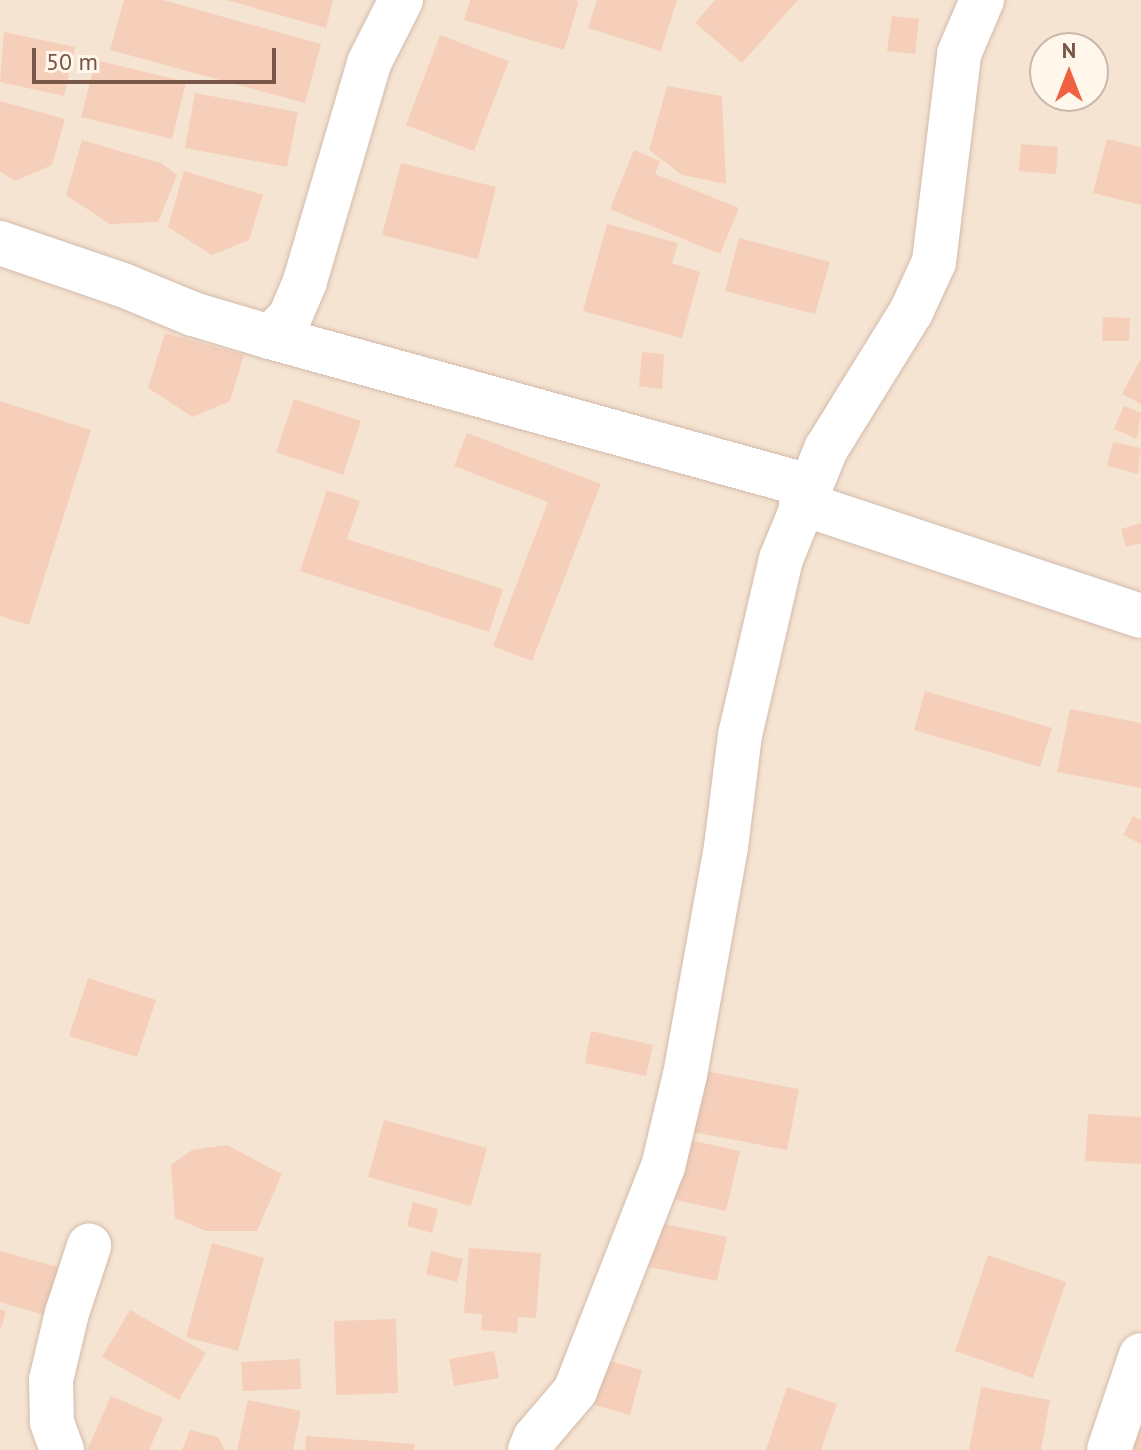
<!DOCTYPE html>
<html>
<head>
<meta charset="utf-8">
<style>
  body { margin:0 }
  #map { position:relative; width:1141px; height:1450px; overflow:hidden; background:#fef3e4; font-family:"PT Sans",sans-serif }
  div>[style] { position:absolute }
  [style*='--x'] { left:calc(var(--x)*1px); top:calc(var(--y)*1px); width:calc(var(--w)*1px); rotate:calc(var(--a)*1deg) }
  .residential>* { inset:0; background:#f6e4d2 }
  .building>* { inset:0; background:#f5cfba }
  .roads { filter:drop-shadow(0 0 2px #d3bbac) drop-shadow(0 0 2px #d3bbac) }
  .minor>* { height:44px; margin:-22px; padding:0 22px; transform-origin:22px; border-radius:22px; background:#fff }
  span { translate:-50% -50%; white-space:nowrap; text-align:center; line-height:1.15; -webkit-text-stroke:6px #fff7ec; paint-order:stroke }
  .north { position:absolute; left:1029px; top:32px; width:80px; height:80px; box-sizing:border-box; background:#fff7ec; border:2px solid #c9b7aa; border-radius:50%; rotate:0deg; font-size:22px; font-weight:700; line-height:32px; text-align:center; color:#795748 }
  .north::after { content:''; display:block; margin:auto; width:28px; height:36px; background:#f06041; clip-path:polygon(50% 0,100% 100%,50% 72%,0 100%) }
  .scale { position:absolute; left:32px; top:48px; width:244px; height:36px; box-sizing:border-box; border:4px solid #795748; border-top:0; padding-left:10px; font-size:24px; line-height:28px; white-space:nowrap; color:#795748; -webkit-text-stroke:6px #fff7ec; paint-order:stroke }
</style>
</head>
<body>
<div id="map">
  <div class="residential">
    <i style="clip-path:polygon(evenodd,0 0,1141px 0,1141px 1450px,0 1450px,0 0,1045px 48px,1093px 48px,1093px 96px,1045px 96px,1045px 48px)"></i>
  </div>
  <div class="building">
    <i style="clip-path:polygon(124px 0,163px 0,321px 44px,305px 103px,110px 50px)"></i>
    <i style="clip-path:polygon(227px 0,333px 0,326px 28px)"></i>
    <i style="clip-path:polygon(470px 0,575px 0,579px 1px,564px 50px,464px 20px)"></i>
    <i style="clip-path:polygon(597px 0,677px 0,661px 51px,588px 28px)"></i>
    <i style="clip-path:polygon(715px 0,798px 0,742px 63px,695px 23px)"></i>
    <i style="clip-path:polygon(892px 16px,919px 19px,915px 54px,887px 51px)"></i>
    <i style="clip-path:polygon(4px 32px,75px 47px,64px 96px,0 82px)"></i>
    <i style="clip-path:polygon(440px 35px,509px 61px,474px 151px,406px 125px)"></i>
    <i style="clip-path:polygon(96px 60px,186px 82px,172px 139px,81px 117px)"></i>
    <i style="clip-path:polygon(667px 86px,722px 96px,726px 184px,682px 175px,649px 150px)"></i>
    <i style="clip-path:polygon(195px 93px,298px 112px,287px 167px,185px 148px)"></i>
    <i style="clip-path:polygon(0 101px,65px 119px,52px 165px,15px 181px,0 171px)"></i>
    <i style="clip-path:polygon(1107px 139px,1141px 147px,1141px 205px,1093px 193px)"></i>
    <i style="clip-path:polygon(82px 140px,161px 163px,177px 175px,158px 222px,110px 224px,66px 195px)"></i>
    <i style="clip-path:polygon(1021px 144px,1058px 147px,1056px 174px,1019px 171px)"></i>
    <i style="clip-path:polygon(634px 150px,660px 161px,655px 174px,739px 208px,720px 254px,610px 209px)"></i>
    <i style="clip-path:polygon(401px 163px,496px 187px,478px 259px,382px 235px)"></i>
    <i style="clip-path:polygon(184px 171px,263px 195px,249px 240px,212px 255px,168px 227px)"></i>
    <i style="clip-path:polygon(607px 224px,678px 243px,672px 263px,700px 272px,682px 338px,583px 311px)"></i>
    <i style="clip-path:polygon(739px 238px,830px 262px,815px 314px,725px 291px)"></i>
    <i style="clip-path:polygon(1103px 317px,1130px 318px,1129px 341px,1102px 341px)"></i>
    <i style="clip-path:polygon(165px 333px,244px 355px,230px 401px,193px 417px,148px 388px)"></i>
    <i style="clip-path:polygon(642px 352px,664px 354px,662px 389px,639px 386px)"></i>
    <i style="clip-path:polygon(1141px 358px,1141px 404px,1122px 394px)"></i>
    <i style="clip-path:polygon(294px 399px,361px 421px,343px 475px,276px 452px)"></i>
    <i style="clip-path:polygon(0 401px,91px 430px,29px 625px,0 616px)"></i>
    <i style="clip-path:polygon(1124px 406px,1141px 413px,1137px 439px,1114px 429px)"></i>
    <i style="clip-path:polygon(467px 433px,601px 484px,532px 661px,493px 646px,548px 502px,454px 466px)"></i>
    <i style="clip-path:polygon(1113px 442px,1141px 448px,1138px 474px,1107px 466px)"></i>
    <i style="clip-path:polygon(327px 490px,360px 501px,347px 539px,503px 589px,489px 632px,300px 571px)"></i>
    <i style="clip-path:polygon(1141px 523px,1141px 543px,1126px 547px,1121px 529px)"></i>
    <i style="clip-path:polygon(925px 691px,1052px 728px,1040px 767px,914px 730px)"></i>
    <i style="clip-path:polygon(1070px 709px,1141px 723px,1141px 788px,1057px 772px)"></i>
    <i style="clip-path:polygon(1133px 816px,1141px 820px,1141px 844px,1123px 835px)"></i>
    <i style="clip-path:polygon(88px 978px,156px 1000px,137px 1057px,69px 1036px)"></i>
    <i style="clip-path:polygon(591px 1031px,653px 1045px,646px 1076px,585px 1063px)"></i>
    <i style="clip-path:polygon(705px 1071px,799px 1089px,787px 1150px,693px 1132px)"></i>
    <i style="clip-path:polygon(1088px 1114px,1141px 1117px,1141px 1164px,1085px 1161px)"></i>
    <i style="clip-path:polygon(384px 1120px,487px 1148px,471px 1206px,368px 1177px)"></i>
    <i style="clip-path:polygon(685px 1139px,740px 1151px,726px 1211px,672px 1199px)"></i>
    <i style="clip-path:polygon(227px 1145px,282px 1174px,257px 1231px,206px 1231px,175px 1218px,171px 1165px,192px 1150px)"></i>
    <i style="clip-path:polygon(413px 1202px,438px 1209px,432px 1233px,407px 1226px)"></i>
    <i style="clip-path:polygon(650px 1221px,727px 1237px,717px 1281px,640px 1265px)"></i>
    <i style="clip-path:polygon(212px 1243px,264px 1258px,238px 1351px,186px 1337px)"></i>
    <i style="clip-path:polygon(469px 1248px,541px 1253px,536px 1318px,518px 1317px,517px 1333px,481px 1330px,482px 1314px,464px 1313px)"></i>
    <i style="clip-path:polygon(0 1251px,65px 1269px,51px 1317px,0 1302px)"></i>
    <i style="clip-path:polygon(431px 1251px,463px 1259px,457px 1282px,426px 1274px)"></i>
    <i style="clip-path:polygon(988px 1255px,1066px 1282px,1033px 1378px,955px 1351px)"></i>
    <i style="clip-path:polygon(0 1309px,6px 1311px,1px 1328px,0 1328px)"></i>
    <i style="clip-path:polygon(130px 1310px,206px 1353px,179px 1400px,102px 1357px)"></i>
    <i style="clip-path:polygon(396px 1319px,398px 1393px,336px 1395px,334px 1321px)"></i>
    <i style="clip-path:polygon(494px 1351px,499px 1378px,454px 1386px,449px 1359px)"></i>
    <i style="clip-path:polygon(300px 1359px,301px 1389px,243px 1391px,241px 1362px)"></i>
    <i style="clip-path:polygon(607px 1360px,642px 1370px,630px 1415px,595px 1405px)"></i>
    <i style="clip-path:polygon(787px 1387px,837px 1404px,821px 1450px,766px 1450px)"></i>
    <i style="clip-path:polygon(981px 1387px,1050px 1400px,1041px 1450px,969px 1450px)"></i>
    <i style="clip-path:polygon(111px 1396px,163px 1418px,149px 1450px,87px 1450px)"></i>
    <i style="clip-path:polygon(248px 1400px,301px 1411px,293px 1450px,237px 1450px)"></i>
    <i style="clip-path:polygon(1141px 1428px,1141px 1450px,1135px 1450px,1133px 1449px)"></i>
    <i style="clip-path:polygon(190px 1430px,218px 1437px,225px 1450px,182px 1450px)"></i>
    <i style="clip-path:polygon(306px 1436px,415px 1444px,414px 1450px,305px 1450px)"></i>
  </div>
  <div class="roads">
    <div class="minor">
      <i style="--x:0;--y:243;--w:130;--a:18.9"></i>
      <i style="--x:123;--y:285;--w:76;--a:22.5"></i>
      <i style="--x:193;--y:314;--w:80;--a:16.6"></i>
      <i style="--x:270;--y:337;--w:28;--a:-45"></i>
      <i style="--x:290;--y:317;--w:39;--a:-67"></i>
      <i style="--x:305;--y:281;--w:227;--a:-73.6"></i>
      <i style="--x:369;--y:63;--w:71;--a:-63.1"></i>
      <i style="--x:270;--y:337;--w:559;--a:15.45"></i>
      <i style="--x:801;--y:503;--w:358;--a:18.4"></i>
      <i style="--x:62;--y:1450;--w:30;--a:-110"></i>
      <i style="--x:52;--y:1422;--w:42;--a:-91.4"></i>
      <i style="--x:51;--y:1380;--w:69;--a:-76.6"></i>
      <i style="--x:67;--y:1313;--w:71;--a:-71.8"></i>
      <i style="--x:530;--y:1450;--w:13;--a:-67"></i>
      <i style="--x:535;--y:1438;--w:62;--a:-49.6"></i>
      <i style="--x:575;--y:1391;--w:241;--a:-68.6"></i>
      <i style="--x:663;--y:1167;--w:95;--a:-76.6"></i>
      <i style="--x:685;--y:1075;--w:232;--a:-79.8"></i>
      <i style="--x:726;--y:847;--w:113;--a:-82.9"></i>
      <i style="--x:740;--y:735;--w:181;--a:-76.9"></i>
      <i style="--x:781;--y:559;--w:119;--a:-67.8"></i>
      <i style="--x:826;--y:449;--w:161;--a:-58.2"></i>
      <i style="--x:911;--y:312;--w:55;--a:-65.3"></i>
      <i style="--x:934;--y:262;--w:209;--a:-83.1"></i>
      <i style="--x:959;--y:54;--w:59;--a:-66.9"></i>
      <i style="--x:1109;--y:1450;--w:100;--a:-71.4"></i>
    </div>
  </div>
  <div class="north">N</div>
  <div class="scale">50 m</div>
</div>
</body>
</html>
